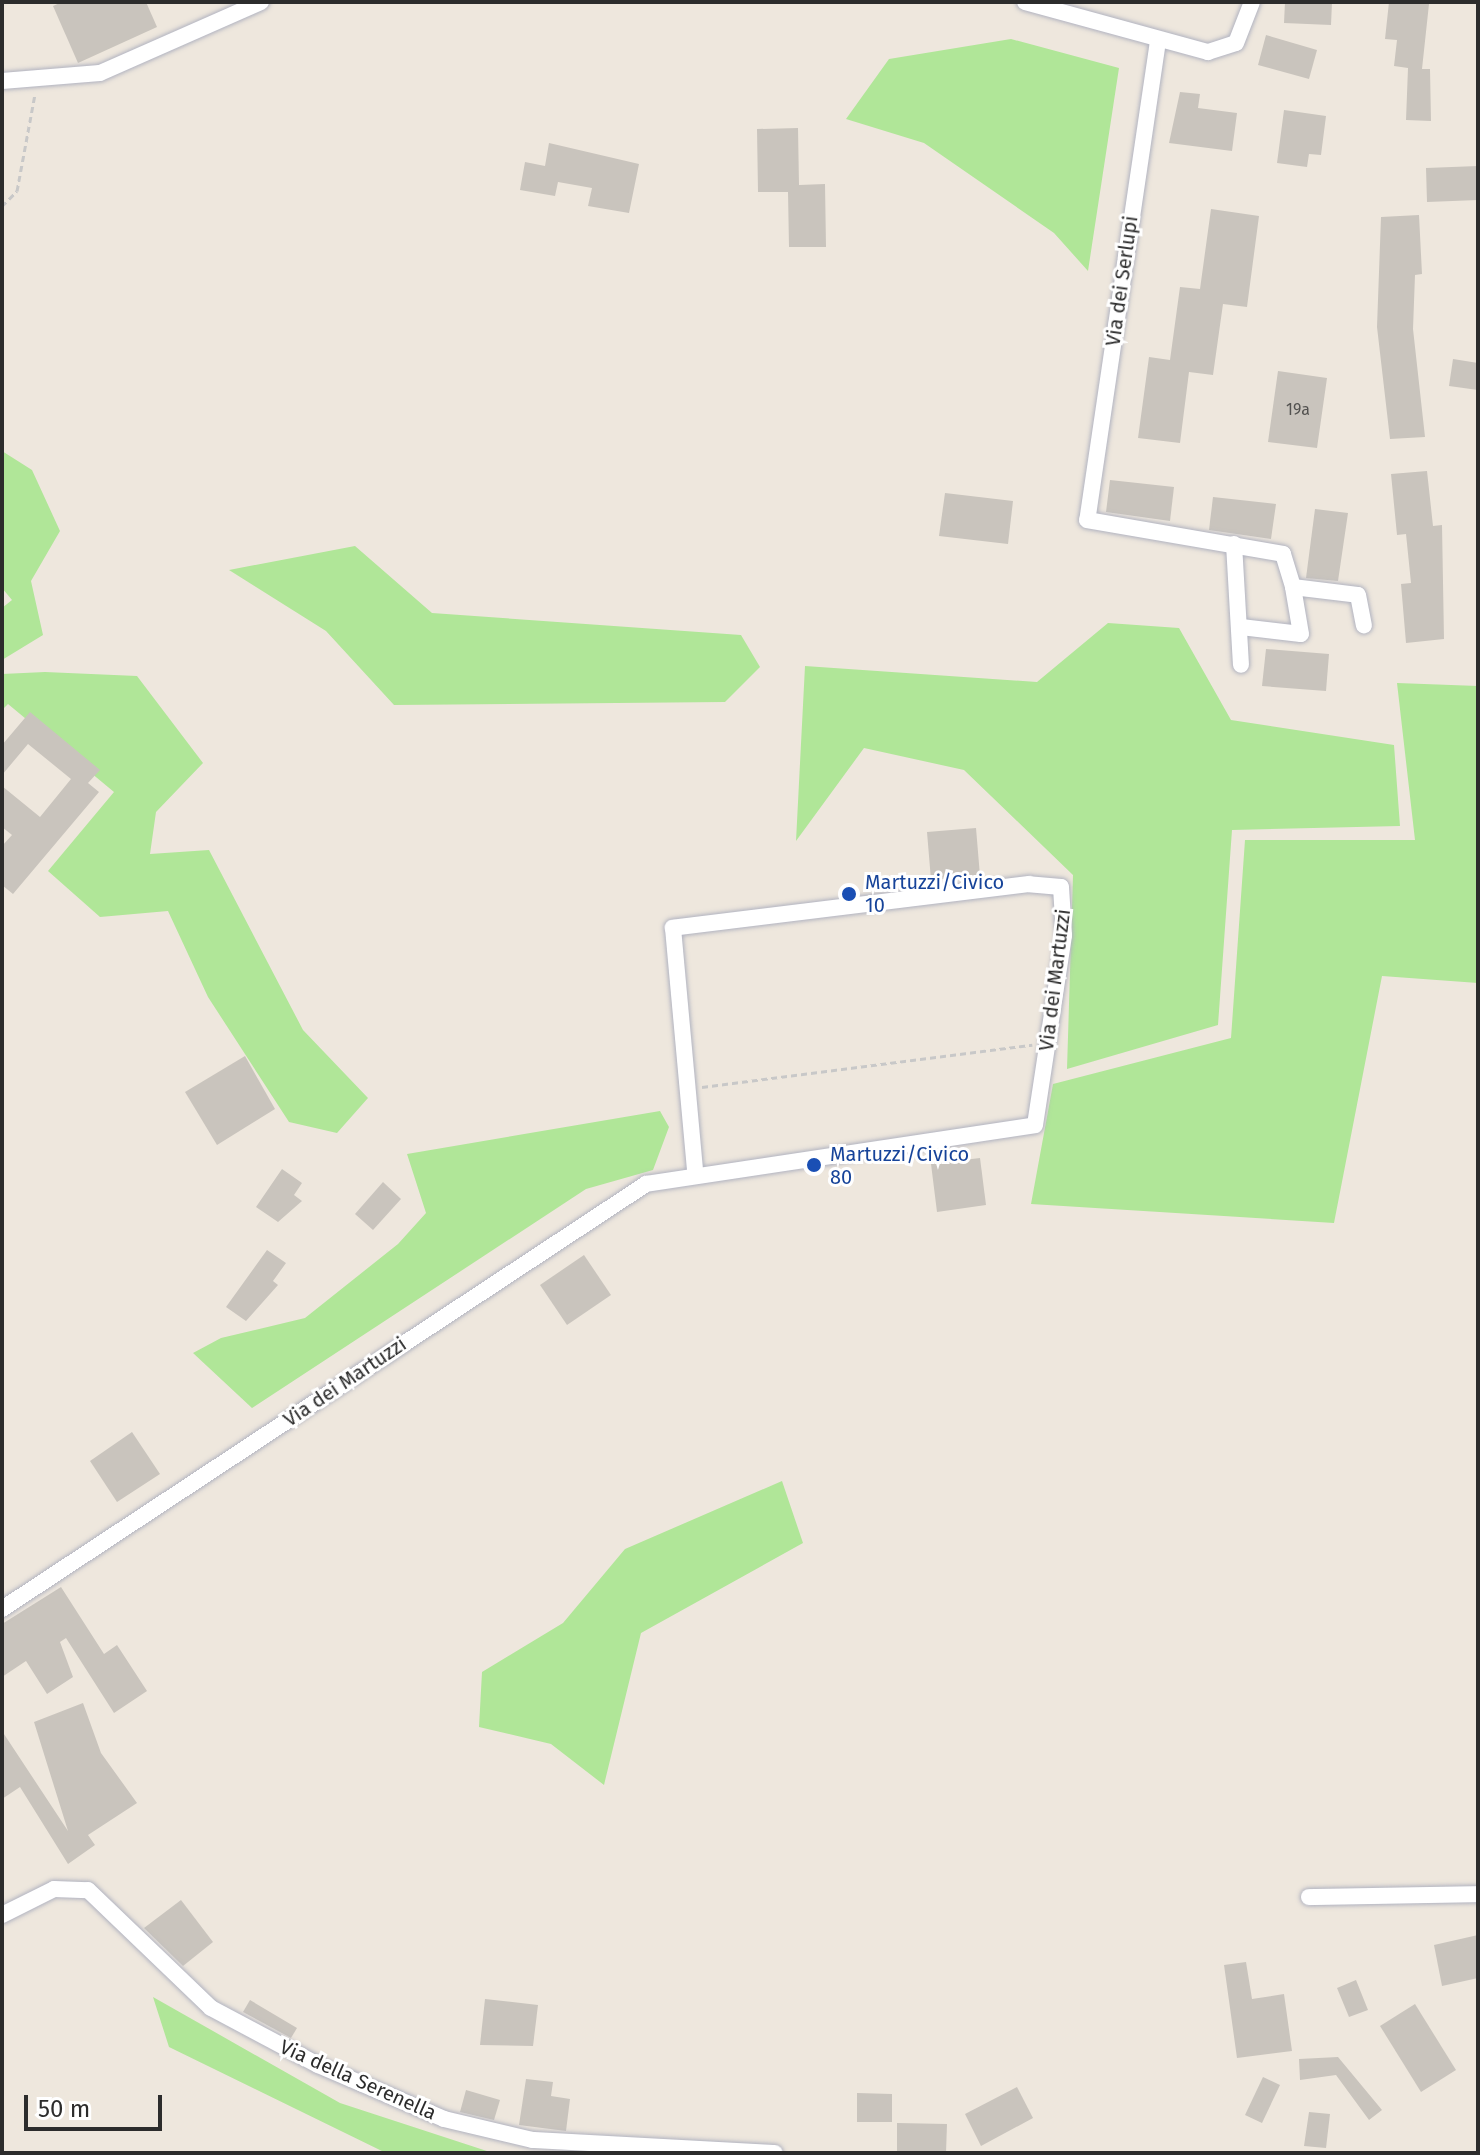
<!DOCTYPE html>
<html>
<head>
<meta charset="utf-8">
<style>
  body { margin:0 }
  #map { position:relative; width:1480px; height:2155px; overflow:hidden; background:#eee7dd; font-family:"Fira Sans",sans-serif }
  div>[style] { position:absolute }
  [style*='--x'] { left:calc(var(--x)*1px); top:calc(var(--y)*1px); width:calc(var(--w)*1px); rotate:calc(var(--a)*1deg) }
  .green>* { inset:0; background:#b0e698 }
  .building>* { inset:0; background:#c9c4bd }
  .path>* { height:3px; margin-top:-1.5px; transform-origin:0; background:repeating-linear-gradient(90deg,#c8c8c8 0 6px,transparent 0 10px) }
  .roads { filter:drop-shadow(0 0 2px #b1b3c0) drop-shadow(0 0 2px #b1b3c0) }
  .street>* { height:16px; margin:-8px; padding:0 8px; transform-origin:8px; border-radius:8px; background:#fff }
  .dots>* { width:22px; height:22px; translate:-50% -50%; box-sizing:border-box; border:4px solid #fff; border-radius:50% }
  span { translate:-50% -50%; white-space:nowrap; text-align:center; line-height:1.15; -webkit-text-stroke:6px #fff; paint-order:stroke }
  .number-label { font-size:16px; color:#535250 }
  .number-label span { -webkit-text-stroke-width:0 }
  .street-label { font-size:20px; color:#2c2c2c }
  .transit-label { font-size:20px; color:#164399 }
  .left { translate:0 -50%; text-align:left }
  .frame { position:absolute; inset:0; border:4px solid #2c2c2c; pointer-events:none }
  .scale { position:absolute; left:24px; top:2095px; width:138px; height:36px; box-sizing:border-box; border:4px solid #2c2c2c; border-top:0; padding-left:10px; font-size:24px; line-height:28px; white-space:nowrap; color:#2c2c2c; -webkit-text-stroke:6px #fff; paint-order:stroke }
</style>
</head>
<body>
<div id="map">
  <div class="green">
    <i style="clip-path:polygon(1011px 39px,1119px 68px,1088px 271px,1054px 233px,924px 143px,846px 119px,889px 59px)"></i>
    <i style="clip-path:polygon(2px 451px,32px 470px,60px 531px,31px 581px,43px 635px,2px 660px,2px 608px,12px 600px,2px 588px)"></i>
    <i style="clip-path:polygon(355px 546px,432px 613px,741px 635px,760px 667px,725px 702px,394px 705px,326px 631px,229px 570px)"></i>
    <i style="clip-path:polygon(1108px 623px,1179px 628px,1231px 720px,1394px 745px,1400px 826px,1232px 830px,1218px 1025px,1067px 1069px,1073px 875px,964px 770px,864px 748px,796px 841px,805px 666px,1037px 682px)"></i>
    <i style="clip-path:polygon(45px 672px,137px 676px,203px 763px,156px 812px,150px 854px,209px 850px,303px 1030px,368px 1098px,337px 1133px,289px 1122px,208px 997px,168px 911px,100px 917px,48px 871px,114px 792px,8px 704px,2px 710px,2px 674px)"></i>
    <i style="clip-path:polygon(1397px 683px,1478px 686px,1478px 983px,1382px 976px,1334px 1223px,1031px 1204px,1053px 1084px,1231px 1038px,1245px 840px,1415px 840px)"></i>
    <i style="clip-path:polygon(660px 1111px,669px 1127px,653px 1170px,586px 1189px,252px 1408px,193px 1353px,221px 1338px,305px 1318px,398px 1244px,426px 1213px,407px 1154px)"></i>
    <i style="clip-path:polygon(782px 1481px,803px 1543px,641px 1633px,604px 1785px,551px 1744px,479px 1727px,482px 1672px,563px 1623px,625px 1549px)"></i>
    <i style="clip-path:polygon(153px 1997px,340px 2103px,493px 2153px,386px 2153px,169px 2047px)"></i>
  </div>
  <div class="building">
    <i style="clip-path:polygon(62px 2px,146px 2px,157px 27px,78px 63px,53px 6px)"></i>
    <i style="clip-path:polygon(1285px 2px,1332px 2px,1331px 25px,1284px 23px)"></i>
    <i style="clip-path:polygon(1389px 2px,1429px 4px,1422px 69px,1430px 69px,1431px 121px,1406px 120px,1408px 68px,1394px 66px,1397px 40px,1385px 39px)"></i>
    <i style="clip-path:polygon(1266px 35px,1317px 50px,1309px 79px,1258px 65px)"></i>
    <i style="clip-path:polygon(1180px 92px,1200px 94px,1198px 108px,1237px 113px,1232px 151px,1169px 143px)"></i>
    <i style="clip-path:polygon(1284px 110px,1326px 116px,1321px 155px,1309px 154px,1307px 167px,1277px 163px)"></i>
    <i style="clip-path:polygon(798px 128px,799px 185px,825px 184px,826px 247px,789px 247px,788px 192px,758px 192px,757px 129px)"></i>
    <i style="clip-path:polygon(549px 143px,639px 164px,629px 213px,588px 206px,592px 188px,558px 182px,555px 196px,520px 190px,525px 162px,545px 166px)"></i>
    <i style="clip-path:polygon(1478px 166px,1478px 200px,1427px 202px,1426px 168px)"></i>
    <i style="clip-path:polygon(1211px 209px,1259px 216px,1247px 307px,1223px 304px,1213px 375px,1189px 372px,1180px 443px,1138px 438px,1149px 357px,1170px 360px,1180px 287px,1200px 289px)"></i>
    <i style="clip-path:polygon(1419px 215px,1422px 274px,1415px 275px,1413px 329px,1425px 437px,1390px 439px,1377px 327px,1381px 217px)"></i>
    <i style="clip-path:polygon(1453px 359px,1478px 363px,1478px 390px,1449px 386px)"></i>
    <i style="clip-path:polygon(1278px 371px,1327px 378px,1317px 448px,1268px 442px)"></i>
    <i style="clip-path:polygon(1427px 471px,1433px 526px,1442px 525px,1444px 639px,1406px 643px,1401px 584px,1411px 583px,1406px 534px,1397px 535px,1391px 474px)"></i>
    <i style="clip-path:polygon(1110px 480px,1174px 487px,1170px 521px,1106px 512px)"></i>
    <i style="clip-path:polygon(945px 493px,1013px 501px,1008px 544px,939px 536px)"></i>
    <i style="clip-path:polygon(1213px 497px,1276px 504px,1271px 539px,1209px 530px)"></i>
    <i style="clip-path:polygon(1315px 509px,1348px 513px,1338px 581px,1306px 578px)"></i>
    <i style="clip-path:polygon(1266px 649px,1329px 654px,1326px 691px,1262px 686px)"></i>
    <i style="clip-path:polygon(30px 712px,100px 770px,88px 783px,99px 792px,13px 894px,2px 885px,2px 846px,12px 835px,2px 827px,2px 786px,40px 817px,71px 779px,28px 744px,2px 775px,2px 745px)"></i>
    <i style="clip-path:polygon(976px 828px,980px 876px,931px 880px,927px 832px)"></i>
    <i style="clip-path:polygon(245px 1056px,275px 1109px,217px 1145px,185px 1092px)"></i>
    <i style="clip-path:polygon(980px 1158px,986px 1205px,937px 1212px,931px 1164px)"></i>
    <i style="clip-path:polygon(282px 1169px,302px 1183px,294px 1195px,302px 1201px,278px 1222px,256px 1207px)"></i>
    <i style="clip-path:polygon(383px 1182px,401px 1199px,373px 1230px,355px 1214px)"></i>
    <i style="clip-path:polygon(267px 1250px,286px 1263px,273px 1281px,278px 1285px,246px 1321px,226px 1307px)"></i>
    <i style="clip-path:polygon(584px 1255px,611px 1295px,567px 1325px,540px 1285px)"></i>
    <i style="clip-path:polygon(132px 1432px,160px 1474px,117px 1502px,90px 1461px)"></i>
    <i style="clip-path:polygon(61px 1587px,104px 1654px,117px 1645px,147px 1691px,114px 1713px,66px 1638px,60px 1642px,73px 1677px,47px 1694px,26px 1661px,2px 1677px,2px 1624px)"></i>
    <i style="clip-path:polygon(83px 1703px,101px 1753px,137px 1803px,88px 1835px,95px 1845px,68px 1864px,20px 1787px,2px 1799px,2px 1731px,68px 1831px,34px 1722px)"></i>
    <i style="clip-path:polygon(181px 1900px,213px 1942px,183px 1966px,144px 1928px)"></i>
    <i style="clip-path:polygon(1478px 1935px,1478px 1978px,1442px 1986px,1434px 1945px)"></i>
    <i style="clip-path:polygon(1246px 1962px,1252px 1999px,1284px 1994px,1292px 2051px,1237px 2058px,1224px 1965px)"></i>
    <i style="clip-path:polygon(1356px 1980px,1368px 2010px,1349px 2017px,1337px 1988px)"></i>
    <i style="clip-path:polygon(485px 1999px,538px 2005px,533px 2046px,480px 2045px)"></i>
    <i style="clip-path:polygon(250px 2000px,297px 2028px,291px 2038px,243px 2012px)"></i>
    <i style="clip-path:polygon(1415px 2004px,1456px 2070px,1421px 2092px,1380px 2026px)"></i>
    <i style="clip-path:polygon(1338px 2057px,1382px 2110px,1369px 2120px,1336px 2075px,1300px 2080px,1299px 2059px)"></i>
    <i style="clip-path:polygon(1263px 2077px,1280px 2085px,1262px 2123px,1245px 2115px)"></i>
    <i style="clip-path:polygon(526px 2079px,553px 2082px,551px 2096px,570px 2099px,566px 2131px,519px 2125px)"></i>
    <i style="clip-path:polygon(1017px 2087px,1033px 2118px,981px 2146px,965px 2114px)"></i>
    <i style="clip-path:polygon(466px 2090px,500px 2100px,494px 2120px,460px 2112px)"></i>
    <i style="clip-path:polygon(857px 2093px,892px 2094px,892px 2122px,857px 2122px)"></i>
    <i style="clip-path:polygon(1309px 2112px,1330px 2114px,1326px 2148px,1304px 2146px)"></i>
    <i style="clip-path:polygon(897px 2123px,947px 2124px,946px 2153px,897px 2153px)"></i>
  </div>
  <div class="path">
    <i style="--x:2;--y:206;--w:21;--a:-45"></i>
    <i style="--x:17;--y:191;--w:99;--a:-79.5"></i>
    <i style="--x:702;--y:1087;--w:333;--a:-7.3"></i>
  </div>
  <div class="roads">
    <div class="street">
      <i style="--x:1025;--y:2;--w:190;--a:15.3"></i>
      <i style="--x:1208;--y:52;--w:29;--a:-18"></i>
      <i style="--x:1236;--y:43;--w:44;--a:-68.7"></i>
      <i style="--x:1158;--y:41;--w:484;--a:98.4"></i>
      <i style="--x:1087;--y:520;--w:199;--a:9.8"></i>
      <i style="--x:1283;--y:554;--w:34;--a:73"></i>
      <i style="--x:1293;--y:587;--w:65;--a:7"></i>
      <i style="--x:1358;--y:595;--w:31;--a:79"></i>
      <i style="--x:2;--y:81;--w:98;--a:-4.7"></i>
      <i style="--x:100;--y:73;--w:176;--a:-23.8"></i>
      <i style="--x:1234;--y:544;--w:121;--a:86.7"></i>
      <i style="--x:1241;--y:627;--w:60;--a:6.7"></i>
      <i style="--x:1301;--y:634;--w:48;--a:-99.7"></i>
      <i style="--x:2;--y:1609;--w:772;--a:-33.42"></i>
      <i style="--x:646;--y:1184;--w:393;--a:-8.6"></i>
      <i style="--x:1035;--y:1125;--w:192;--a:-81.3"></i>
      <i style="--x:1064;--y:935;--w:48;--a:-93.6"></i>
      <i style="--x:1061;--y:887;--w:32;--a:-175"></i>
      <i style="--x:1029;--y:884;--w:359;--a:173"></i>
      <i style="--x:673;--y:928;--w:245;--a:84.8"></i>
      <i style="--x:1309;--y:1897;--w:169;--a:-1"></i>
      <i style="--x:2;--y:1915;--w:58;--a:-26.6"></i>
      <i style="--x:54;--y:1889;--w:34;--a:2"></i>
      <i style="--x:88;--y:1890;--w:170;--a:43.8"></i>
      <i style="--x:211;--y:2008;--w:121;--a:28"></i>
      <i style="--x:318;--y:2065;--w:137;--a:23.2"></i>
      <i style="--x:444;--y:2119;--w:91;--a:13.3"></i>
      <i style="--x:533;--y:2140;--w:242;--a:3.1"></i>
    </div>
  </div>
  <div class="dots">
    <i style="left:849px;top:894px;background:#1a4fb4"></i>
    <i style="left:814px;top:1165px;background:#1a4fb4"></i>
  </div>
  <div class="number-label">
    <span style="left:1298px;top:410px">19a</span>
  </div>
  <div class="street-label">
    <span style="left:1122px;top:281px;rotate:-82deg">Via dei Serlupi</span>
    <span style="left:1055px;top:980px;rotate:-83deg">Via dei Martuzzi</span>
    <span style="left:345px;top:1382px;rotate:-34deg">Via dei Martuzzi</span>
    <span style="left:358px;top:2080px;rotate:24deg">Via della Serenella</span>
  </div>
  <div class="transit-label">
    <span class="left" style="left:865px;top:894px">Martuzzi/Civico<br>10</span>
    <span class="left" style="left:830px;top:1166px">Martuzzi/Civico<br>80</span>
  </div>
  <div class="frame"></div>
  <div class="scale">50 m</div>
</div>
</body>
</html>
